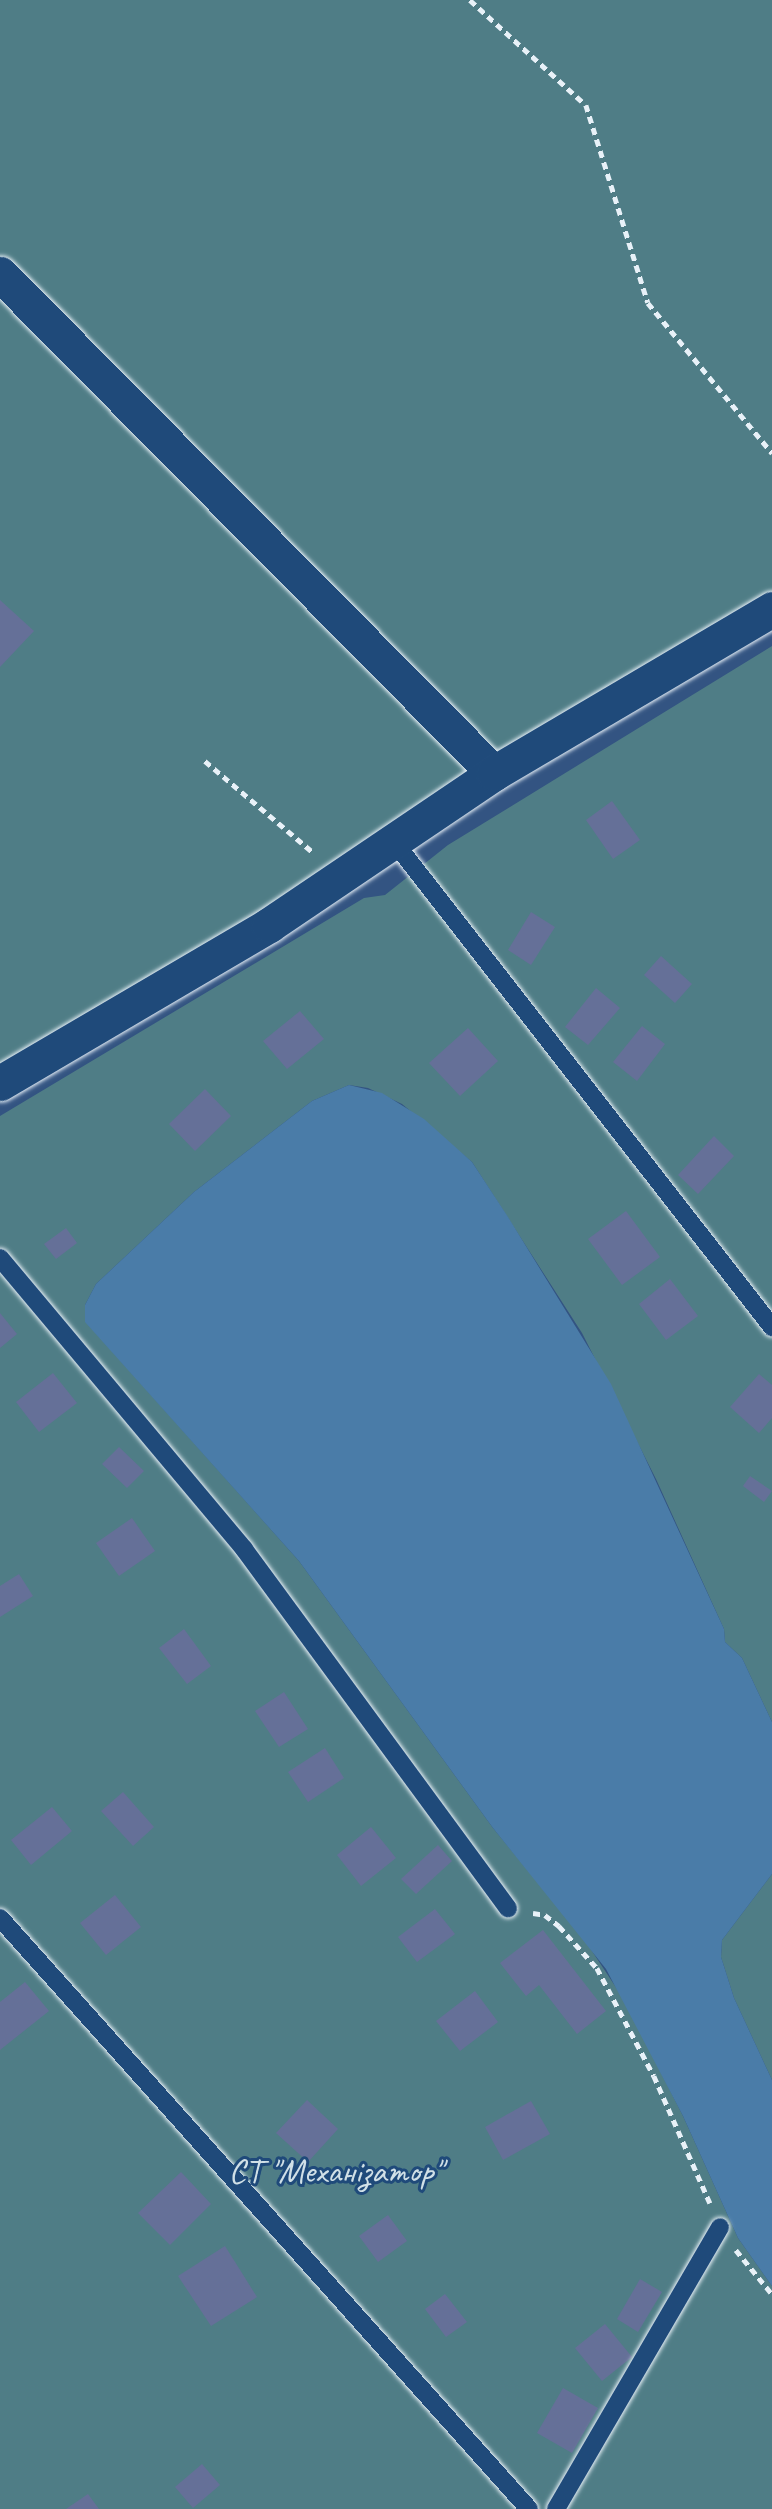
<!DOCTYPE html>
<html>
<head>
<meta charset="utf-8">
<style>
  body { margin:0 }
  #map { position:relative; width:772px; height:2509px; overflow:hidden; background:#335482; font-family:Caveat,sans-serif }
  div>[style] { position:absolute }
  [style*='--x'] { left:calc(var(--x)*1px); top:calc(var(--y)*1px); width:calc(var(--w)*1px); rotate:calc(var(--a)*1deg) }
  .green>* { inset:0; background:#4f7d86 }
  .water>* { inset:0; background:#4a7ca8 }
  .building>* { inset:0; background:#657098 }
  .path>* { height:4.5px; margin-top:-2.25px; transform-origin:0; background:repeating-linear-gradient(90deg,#e8f1f8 0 7px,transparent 0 12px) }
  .roads { filter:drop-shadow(0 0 2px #e8f1f8) drop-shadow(0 0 2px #e8f1f8) }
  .lane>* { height:18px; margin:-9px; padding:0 9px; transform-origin:9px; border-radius:9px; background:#1f4a7a }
  .street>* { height:35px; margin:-17.5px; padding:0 17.5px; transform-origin:17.5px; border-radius:17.5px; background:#1f4a7a }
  span { translate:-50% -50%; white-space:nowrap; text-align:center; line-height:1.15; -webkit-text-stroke:6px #1f4a7a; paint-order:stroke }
  .park-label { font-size:35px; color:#d1e0e7 }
</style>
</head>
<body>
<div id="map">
  <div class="green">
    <i style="clip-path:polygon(0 0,772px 0,772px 609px,0 1083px)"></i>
    <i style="clip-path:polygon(772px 646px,772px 1722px,742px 1658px,725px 1642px,724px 1629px,656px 1479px,582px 1333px,472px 1162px,402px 1104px,368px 1088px,349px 1085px,312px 1101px,194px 1192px,96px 1284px,85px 1305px,85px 1321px,299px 1561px,493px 1828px,582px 1936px,623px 1998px,683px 2116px,738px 2238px,772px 2286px,772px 2509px,0 2509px,0 1116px,364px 898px,385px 895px,448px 845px)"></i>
    <i style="clip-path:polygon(772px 1874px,772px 2080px,734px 1998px,721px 1957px,722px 1940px)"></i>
  </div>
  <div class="water">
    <i style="clip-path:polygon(349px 1085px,382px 1093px,424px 1119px,472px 1162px,508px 1217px,611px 1384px,724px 1629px,725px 1642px,742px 1658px,772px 1722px,772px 1874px,722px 1940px,721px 1957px,734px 1998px,772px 2080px,772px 2286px,738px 2238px,683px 2116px,606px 1969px,493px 1828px,299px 1561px,85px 1322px,85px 1305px,96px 1284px,194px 1192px,312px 1101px)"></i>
  </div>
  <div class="building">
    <i style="clip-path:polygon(0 600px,34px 631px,0 667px)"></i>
    <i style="clip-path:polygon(612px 801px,640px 840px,613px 859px,586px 820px)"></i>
    <i style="clip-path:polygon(531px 912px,555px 927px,531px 965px,508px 950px)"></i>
    <i style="clip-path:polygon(661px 956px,692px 984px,675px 1003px,644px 975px)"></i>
    <i style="clip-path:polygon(596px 988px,620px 1008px,588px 1045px,565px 1027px)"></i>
    <i style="clip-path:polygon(300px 1011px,324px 1039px,287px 1069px,263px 1041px)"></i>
    <i style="clip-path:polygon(642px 1026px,665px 1044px,637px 1081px,613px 1062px)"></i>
    <i style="clip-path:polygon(468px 1028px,498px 1061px,460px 1096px,429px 1063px)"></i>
    <i style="clip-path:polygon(205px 1089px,231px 1116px,195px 1151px,169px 1124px)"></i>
    <i style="clip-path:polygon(714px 1136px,734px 1156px,698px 1194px,678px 1175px)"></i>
    <i style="clip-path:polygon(626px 1211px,660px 1257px,622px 1285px,588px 1239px)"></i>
    <i style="clip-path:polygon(66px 1228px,77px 1243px,56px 1259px,44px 1244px)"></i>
    <i style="clip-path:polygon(670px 1279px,698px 1316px,666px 1340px,639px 1304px)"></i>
    <i style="clip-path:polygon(0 1313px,17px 1334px,0 1348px)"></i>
    <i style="clip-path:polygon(53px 1373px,77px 1403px,39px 1432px,16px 1402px)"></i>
    <i style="clip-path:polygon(759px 1374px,772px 1385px,772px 1418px,759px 1433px,730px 1407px)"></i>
    <i style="clip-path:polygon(119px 1447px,144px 1471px,127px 1488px,102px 1464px)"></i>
    <i style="clip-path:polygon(750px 1476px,772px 1491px,764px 1502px,743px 1486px)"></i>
    <i style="clip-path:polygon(132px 1518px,155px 1551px,119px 1576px,96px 1543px)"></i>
    <i style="clip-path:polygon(19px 1574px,33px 1596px,0 1617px,0 1586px)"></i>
    <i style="clip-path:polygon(184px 1629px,211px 1666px,187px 1684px,159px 1648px)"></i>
    <i style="clip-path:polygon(284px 1692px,308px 1729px,279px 1747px,255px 1711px)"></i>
    <i style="clip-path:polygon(325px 1748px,344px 1778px,308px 1802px,288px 1772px)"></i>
    <i style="clip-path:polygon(123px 1792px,154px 1827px,133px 1846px,101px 1811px)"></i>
    <i style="clip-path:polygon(52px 1807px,72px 1831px,31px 1865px,11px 1840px)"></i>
    <i style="clip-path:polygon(371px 1827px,396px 1858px,361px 1886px,337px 1855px)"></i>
    <i style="clip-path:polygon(438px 1845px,452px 1861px,416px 1894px,401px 1879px)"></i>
    <i style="clip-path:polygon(115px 1895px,141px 1927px,106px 1955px,80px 1923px)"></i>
    <i style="clip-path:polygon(435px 1909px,455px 1934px,417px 1962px,398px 1937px)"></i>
    <i style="clip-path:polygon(543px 1930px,606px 2011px,577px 2034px,539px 1985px,526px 1996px,500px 1963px)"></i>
    <i style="clip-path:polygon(25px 1982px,49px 2011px,0 2050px,0 2002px)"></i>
    <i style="clip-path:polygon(475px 1991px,498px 2022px,460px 2051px,436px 2021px)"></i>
    <i style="clip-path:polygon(307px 2100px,338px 2129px,308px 2162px,276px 2133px)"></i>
    <i style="clip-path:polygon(531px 2101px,550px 2134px,503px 2160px,485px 2127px)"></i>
    <i style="clip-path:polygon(181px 2172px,211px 2204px,170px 2245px,138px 2213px)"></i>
    <i style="clip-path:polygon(388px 2215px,407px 2241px,378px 2262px,359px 2236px)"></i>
    <i style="clip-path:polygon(225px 2246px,257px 2297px,211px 2326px,178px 2276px)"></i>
    <i style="clip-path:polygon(640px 2279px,662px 2292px,638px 2332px,617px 2319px)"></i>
    <i style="clip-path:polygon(445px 2294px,467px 2322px,446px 2337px,425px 2309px)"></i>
    <i style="clip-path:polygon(605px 2324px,632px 2357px,602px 2381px,575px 2348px)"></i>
    <i style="clip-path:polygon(563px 2388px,598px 2408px,572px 2453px,537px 2433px)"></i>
    <i style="clip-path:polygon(202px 2464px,220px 2485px,193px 2508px,175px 2487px)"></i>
    <i style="clip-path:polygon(88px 2494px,99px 2509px,66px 2509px)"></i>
  </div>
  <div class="path">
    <i style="--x:470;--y:0;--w:156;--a:42.2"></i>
    <i style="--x:586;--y:105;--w:207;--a:72.6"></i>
    <i style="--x:648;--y:303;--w:195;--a:50.4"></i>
    <i style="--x:205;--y:761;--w:143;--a:40.2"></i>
    <i style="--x:533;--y:1913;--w:12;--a:9"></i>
    <i style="--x:545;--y:1915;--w:18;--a:38"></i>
    <i style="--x:559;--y:1926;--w:57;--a:47.9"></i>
    <i style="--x:597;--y:1968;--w:122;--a:62.2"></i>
    <i style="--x:654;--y:2076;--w:139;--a:66.2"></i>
    <i style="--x:736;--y:2250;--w:57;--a:50.7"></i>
  </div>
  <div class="roads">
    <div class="lane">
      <i style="--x:395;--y:843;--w:614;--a:52.08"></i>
      <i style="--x:0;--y:1258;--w:380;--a:50"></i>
      <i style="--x:244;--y:1549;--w:446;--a:53.7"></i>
      <i style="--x:0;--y:1918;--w:793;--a:48.17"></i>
      <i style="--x:556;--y:2509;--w:326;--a:-59.8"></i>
    </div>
    <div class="street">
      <i style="--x:0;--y:274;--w:702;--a:45.29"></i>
      <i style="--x:0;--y:1083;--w:312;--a:-30.4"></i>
      <i style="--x:269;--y:925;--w:272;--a:-34"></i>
      <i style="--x:494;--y:773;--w:323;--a:-30.5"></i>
    </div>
  </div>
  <div class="park-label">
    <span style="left:335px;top:2171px">СТ "Механізатор"</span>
  </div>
</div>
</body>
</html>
